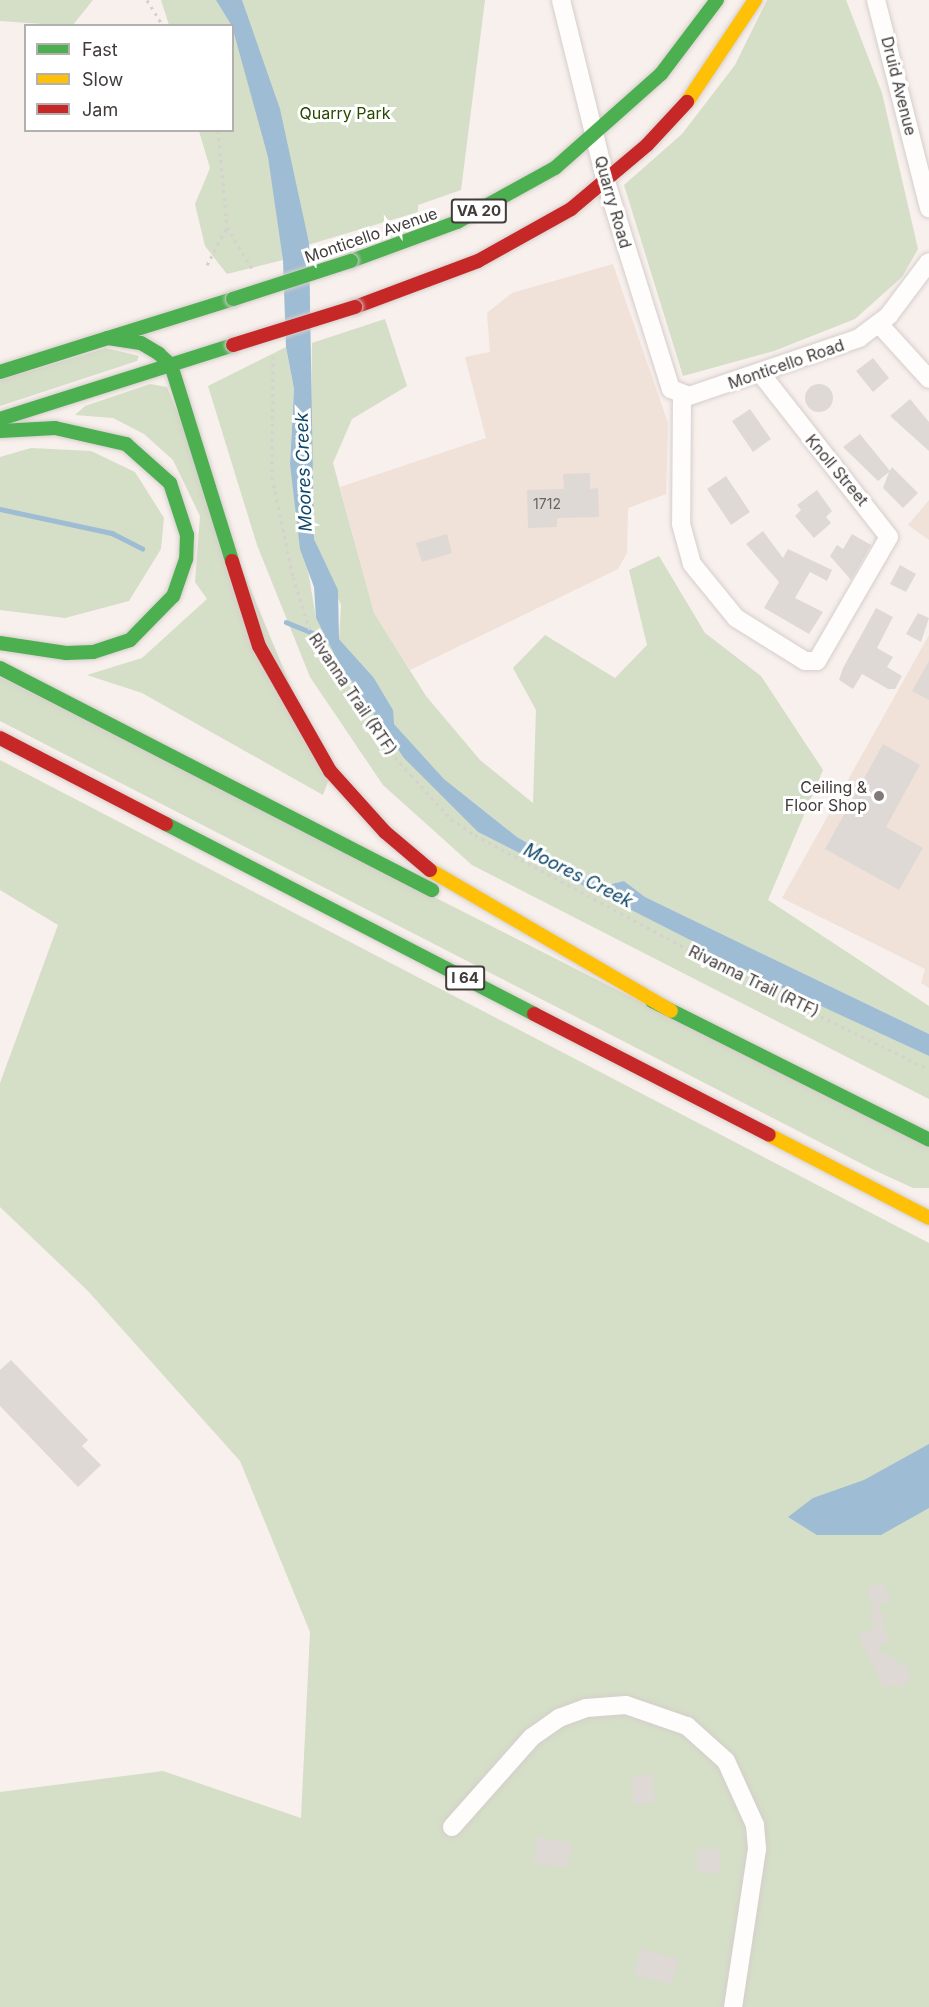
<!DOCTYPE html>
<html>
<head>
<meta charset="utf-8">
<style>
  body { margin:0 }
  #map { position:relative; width:929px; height:2007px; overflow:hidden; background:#f8f0ec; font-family:Inter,sans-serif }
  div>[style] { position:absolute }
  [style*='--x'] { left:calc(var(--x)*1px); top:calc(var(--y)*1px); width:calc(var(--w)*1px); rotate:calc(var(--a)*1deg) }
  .built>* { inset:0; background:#f0e1d9 }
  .green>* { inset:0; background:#d5dec7 }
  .water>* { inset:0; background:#9ebcd3 }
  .stream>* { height:4.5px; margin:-2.25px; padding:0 2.25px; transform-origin:2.25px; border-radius:2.25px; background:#9ebcd3 }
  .building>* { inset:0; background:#dfd9d6 }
  .round { border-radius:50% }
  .path>* { height:3px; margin-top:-1.5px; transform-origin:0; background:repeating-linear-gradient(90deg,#d5d1d0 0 3px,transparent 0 7.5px) }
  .roads { filter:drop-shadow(0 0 2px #d5cecc) drop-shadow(0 0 2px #d5cecc) }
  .street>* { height:18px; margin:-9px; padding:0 9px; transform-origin:9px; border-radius:9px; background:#fefdfc }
  .fast>* { height:14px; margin:-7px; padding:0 7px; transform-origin:7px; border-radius:7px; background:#4caf50 }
  .slow>* { height:14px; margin:-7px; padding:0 7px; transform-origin:7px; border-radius:7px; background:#ffc107 }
  .jam>* { height:14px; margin:-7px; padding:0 7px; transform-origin:7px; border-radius:7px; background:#c62828 }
  .bridges { filter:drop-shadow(0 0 2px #d5cecc) drop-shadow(0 0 2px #d5cecc) }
  .fast-bridge>* { height:14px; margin:-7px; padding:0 7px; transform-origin:7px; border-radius:7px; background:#4caf50 }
  .jam-bridge>* { height:14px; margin:-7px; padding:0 7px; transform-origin:7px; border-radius:7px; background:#c62828 }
  .dots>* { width:16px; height:16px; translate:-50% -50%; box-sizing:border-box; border:3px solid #fff; border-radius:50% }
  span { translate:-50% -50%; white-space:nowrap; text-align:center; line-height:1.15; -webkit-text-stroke:6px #fff; paint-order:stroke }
  .number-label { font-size:14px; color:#6a6462 }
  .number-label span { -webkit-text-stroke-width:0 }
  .shield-label span { padding:2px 4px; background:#fff; border:2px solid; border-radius:4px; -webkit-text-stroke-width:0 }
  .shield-label { font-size:15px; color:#413b39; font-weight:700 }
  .street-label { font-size:16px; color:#413b39 }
  .park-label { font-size:16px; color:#284800 }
  .poi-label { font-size:16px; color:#413b39 }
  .right { translate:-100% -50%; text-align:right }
  .water-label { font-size:18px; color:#0e4769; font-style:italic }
  .legend { position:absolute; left:24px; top:24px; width:210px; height:108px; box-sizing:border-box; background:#fff; border:2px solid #b3b1b0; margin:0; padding:8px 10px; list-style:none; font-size:18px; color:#413b39 }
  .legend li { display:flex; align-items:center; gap:12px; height:30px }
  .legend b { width:30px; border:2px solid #b3b1b0 }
</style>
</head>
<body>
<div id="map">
  <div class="built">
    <i style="clip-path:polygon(613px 264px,668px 423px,666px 494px,628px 508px,627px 553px,618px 569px,410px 670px,374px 613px,340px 487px,486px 438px,465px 357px,490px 352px,487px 313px,512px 293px)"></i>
    <i style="clip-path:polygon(929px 500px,929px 540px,908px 525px)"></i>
    <i style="clip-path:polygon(929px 635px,929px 988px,921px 983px,925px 969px,782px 898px)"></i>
  </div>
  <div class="green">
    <i style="clip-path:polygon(0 0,93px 0,72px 26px,0 21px)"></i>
    <i style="clip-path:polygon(161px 0,485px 0,461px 190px,418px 205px,418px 212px,291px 250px,282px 245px,283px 260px,227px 274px,205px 246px,195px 204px,210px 168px,199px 131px,232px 130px,232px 26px,169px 25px)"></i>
    <i style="clip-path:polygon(767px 0,846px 0,882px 93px,918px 249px,902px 277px,855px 319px,774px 351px,683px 376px,624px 185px,682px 134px,735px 65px)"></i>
    <i style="clip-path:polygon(385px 319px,407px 386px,352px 419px,333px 463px,374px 613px,426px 696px,480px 760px,533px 803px,536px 710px,513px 668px,545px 635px,615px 678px,647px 645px,629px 570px,659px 556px,705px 633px,761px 676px,823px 770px,768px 900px,929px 1006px,929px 1034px,645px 897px,624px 881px,607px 885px,582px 875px,517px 837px,444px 779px,393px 723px,393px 710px,374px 678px,339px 639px,341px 605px,314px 539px,310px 506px,312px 343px)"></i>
    <i style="clip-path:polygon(286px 347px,294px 389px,290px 464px,316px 618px,384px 729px,478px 832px,694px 942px,706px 953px,929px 1056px,929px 1099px,472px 865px,383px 785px,310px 677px,257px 545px,208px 386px)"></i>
    <i style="clip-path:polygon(106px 348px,139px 356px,137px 361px,0 406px,0 380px)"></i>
    <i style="clip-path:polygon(150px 384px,167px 387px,329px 779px,323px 795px,142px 693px,87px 675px,142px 658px,207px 599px,195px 582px,200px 516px,173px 460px,144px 434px,113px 418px,75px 415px,85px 406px)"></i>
    <i style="clip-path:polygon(31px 448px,91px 451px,135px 472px,164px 518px,161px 549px,129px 601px,65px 618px,0 610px,0 457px)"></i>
    <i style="clip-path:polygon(0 677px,929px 1148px,929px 1188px,913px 1188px,874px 1170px,0 721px)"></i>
    <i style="clip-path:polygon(0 760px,929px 1243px,929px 2007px,0 2007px,0 1792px,163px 1771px,301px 1818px,310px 1632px,240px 1461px,88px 1291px,0 1207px,0 1083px,58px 925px,0 890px)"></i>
  </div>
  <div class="water">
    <i style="clip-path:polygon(216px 0,242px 0,280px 109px,309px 243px,314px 539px,338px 590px,339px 639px,374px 678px,393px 710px,394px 724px,444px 779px,517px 837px,582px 875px,607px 885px,624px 881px,645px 897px,929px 1034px,929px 1056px,706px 953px,694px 942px,478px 832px,404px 758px,342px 669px,316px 618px,314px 587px,300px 549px,290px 464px,294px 389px,286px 347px,283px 260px,268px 157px,232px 26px)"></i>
    <i style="clip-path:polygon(929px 1444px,929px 1508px,881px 1535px,817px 1535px,788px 1517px,813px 1498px,864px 1480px)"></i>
  </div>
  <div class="stream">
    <i style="--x:0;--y:509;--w:115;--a:12.1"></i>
    <i style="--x:112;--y:533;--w:34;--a:27"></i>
    <i style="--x:286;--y:622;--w:48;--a:22.2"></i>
  </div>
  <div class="building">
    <i style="clip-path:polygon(873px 358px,889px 378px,873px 392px,856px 371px)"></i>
    <i class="round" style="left:805px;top:384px;width:28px;height:28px"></i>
    <i style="clip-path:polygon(910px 399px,929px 422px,929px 451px,890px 416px)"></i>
    <i style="clip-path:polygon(750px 409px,771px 439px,753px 452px,732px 421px)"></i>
    <i style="clip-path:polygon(860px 434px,890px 471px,892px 467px,918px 493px,903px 508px,883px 488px,889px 472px,878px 481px,843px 447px)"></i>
    <i style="clip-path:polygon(590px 473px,590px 489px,598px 488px,599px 517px,557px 518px,557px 527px,528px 528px,527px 490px,564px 489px,563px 474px)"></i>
    <i style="clip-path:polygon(726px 476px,750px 512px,731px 525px,707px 489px)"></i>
    <i style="clip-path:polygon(817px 490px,832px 511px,826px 517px,831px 523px,814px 538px,795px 516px,801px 510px,797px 505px)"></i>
    <i style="clip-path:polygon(763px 531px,783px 558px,788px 549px,832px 570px,827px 581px,810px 572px,795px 598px,823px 612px,809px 634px,764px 608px,779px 582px,746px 544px)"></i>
    <i style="clip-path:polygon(447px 534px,452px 553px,422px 562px,416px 543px)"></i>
    <i style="clip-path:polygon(852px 534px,871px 545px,851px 580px,830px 556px,837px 545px,843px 549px)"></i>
    <i style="clip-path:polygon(900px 565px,916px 574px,906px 592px,890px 584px)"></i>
    <i style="clip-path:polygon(876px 608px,893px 617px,877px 648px,893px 657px,887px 667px,902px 676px,895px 689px,888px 689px,862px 674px,853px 689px,839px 680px,843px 668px)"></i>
    <i style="clip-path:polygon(918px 613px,929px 618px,921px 642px,906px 634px)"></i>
    <i style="clip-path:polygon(929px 661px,929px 700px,912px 691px)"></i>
    <i style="clip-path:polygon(883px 744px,920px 765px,886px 827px,923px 848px,899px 890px,825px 849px)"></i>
    <i style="clip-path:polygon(11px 1360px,88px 1440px,82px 1446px,101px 1465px,78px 1487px,0 1406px,0 1370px)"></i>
    <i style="clip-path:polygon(883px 1582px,890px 1600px,873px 1607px,866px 1589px)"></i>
    <i style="clip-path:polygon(880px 1606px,888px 1642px,876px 1648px,907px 1667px,910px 1676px,903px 1688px,896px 1684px,884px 1689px,858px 1635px,876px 1627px,869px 1610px)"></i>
    <i style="clip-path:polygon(652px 1774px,655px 1802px,634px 1805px,631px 1776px)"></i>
    <i style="clip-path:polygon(537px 1837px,572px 1843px,568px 1868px,533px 1863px)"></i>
    <i style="clip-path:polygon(697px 1849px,720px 1849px,720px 1873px,697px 1873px)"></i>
    <i style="clip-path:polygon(640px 1949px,678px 1958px,672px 1984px,634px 1975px)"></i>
  </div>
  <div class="path">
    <i style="--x:147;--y:0;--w:31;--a:58"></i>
    <i style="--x:218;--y:130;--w:97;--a:84.7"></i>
    <i style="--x:227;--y:227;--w:50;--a:58.8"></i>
    <i style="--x:207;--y:265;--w:43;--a:-62.2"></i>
    <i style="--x:273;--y:356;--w:121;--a:90.5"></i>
    <i style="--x:272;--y:477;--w:102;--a:78.1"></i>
    <i style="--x:293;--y:577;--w:59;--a:72.2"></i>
    <i style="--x:311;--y:633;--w:127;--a:57.2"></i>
    <i style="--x:380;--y:740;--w:47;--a:48.5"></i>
    <i style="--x:411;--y:775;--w:59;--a:47.7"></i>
    <i style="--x:451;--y:819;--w:29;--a:34"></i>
    <i style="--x:475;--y:835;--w:301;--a:28.2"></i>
    <i style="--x:740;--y:977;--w:210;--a:26"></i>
  </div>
  <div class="roads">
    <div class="street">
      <i style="--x:561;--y:0;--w:187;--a:76.1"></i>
      <i style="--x:606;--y:182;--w:217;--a:72.6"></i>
      <i style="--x:671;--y:389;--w:19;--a:21"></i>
      <i style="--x:689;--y:396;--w:180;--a:-18.8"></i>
      <i style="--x:859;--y:338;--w:38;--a:-37"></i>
      <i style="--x:889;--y:315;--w:66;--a:-53"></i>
      <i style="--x:876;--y:0;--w:215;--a:75.7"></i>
      <i style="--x:879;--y:324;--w:74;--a:47.7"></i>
      <i style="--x:682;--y:395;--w:129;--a:90.4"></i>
      <i style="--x:681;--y:524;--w:41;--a:74.6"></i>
      <i style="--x:692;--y:564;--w:70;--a:50.8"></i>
      <i style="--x:736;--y:618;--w:81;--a:31.9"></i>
      <i style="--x:805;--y:661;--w:12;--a:0"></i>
      <i style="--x:817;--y:661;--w:143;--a:-59.9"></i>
      <i style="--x:889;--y:537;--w:207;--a:-128.1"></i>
      <i style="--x:452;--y:1827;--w:120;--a:-48.4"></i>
      <i style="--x:532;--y:1737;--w:33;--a:-35"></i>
      <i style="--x:559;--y:1718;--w:29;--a:-20"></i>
      <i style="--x:586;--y:1708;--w:40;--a:-4.3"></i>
      <i style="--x:626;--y:1705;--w:65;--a:19"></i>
      <i style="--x:687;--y:1726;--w:52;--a:41.9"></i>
      <i style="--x:726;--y:1761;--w:70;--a:65.6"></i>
      <i style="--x:755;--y:1825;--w:24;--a:85"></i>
      <i style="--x:757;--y:1849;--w:160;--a:98.6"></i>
    </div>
    <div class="fast">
      <i style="--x:351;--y:261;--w:113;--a:-20.2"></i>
      <i style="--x:457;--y:222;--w:112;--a:-28.9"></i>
      <i style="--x:555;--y:168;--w:142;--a:-41.6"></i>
      <i style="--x:661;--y:74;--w:93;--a:-52.9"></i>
      <i style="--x:108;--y:338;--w:131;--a:-17.3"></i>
      <i style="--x:0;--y:372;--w:113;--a:-17.5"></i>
      <i style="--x:108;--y:338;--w:33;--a:9"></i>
      <i style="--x:141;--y:343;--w:21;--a:31"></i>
      <i style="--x:159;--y:354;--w:16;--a:43"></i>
      <i style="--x:171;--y:365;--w:205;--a:72.7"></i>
      <i style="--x:0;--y:419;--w:244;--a:-17.6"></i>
      <i style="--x:0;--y:431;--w:55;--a:-3.1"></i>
      <i style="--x:55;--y:428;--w:73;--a:12.7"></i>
      <i style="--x:126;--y:444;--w:59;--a:41.6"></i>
      <i style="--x:170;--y:483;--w:55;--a:71.9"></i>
      <i style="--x:187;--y:535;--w:24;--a:92"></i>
      <i style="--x:186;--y:559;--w:39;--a:109"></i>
      <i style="--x:173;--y:596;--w:62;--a:134.3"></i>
      <i style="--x:130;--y:640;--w:39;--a:162"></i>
      <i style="--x:93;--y:652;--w:27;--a:178"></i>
      <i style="--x:66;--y:653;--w:67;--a:-171.4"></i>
      <i style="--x:0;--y:668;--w:486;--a:27.2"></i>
      <i style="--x:166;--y:824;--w:414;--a:27.3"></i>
      <i style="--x:652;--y:1001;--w:310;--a:26.6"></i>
    </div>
    <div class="slow">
      <i style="--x:687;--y:102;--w:123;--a:-56.3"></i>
      <i style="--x:430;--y:870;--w:279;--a:30.3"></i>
      <i style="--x:769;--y:1135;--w:180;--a:27.4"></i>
    </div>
    <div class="jam">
      <i style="--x:355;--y:307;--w:131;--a:-20.5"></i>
      <i style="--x:478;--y:261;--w:107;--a:-29.2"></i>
      <i style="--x:571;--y:209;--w:99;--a:-40.1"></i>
      <i style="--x:647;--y:145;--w:59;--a:-47.1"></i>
      <i style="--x:232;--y:561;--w:89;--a:72.4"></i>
      <i style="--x:259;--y:646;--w:144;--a:60.4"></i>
      <i style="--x:330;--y:771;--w:82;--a:48"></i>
      <i style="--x:385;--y:832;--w:59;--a:40.2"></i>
      <i style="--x:0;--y:738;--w:187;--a:27.4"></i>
      <i style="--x:534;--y:1014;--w:264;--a:27.2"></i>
    </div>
  </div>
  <div class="bridges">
    <div class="fast-bridge">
      <i style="--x:233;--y:299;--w:124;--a:-17.9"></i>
    </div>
    <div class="jam-bridge">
      <i style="--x:233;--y:345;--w:128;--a:-17.3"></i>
    </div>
  </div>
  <div class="dots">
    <i style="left:879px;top:796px;background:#817a78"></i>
  </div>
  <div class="number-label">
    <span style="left:547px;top:504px">1712</span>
  </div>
  <div class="shield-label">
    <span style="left:479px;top:211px">VA 20</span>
    <span style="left:465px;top:978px">I 64</span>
  </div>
  <div class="street-label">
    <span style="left:899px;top:86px;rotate:76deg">Druid Avenue</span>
    <span style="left:613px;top:202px;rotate:74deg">Quarry Road</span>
    <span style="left:371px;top:235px;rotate:-19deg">Monticello Avenue</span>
    <span style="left:786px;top:364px;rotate:-19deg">Monticello Road</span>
    <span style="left:837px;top:470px;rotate:50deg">Knoll Street</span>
    <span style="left:353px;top:694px;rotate:56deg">Rivanna Trail (RTF)</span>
    <span style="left:754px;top:981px;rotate:26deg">Rivanna Trail (RTF)</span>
  </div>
  <div class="park-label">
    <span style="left:345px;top:113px">Quarry Park</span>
  </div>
  <div class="poi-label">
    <span class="right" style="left:867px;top:796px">Ceiling &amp;<br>Floor Shop</span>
  </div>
  <div class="water-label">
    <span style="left:304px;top:472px;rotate:-92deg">Moores Creek</span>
    <span style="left:578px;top:876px;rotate:27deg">Moores Creek</span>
  </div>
  <ul class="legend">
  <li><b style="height:8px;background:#4caf50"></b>Fast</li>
  <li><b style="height:8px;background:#ffc107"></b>Slow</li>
  <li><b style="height:8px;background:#c62828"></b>Jam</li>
  </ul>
</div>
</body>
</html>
